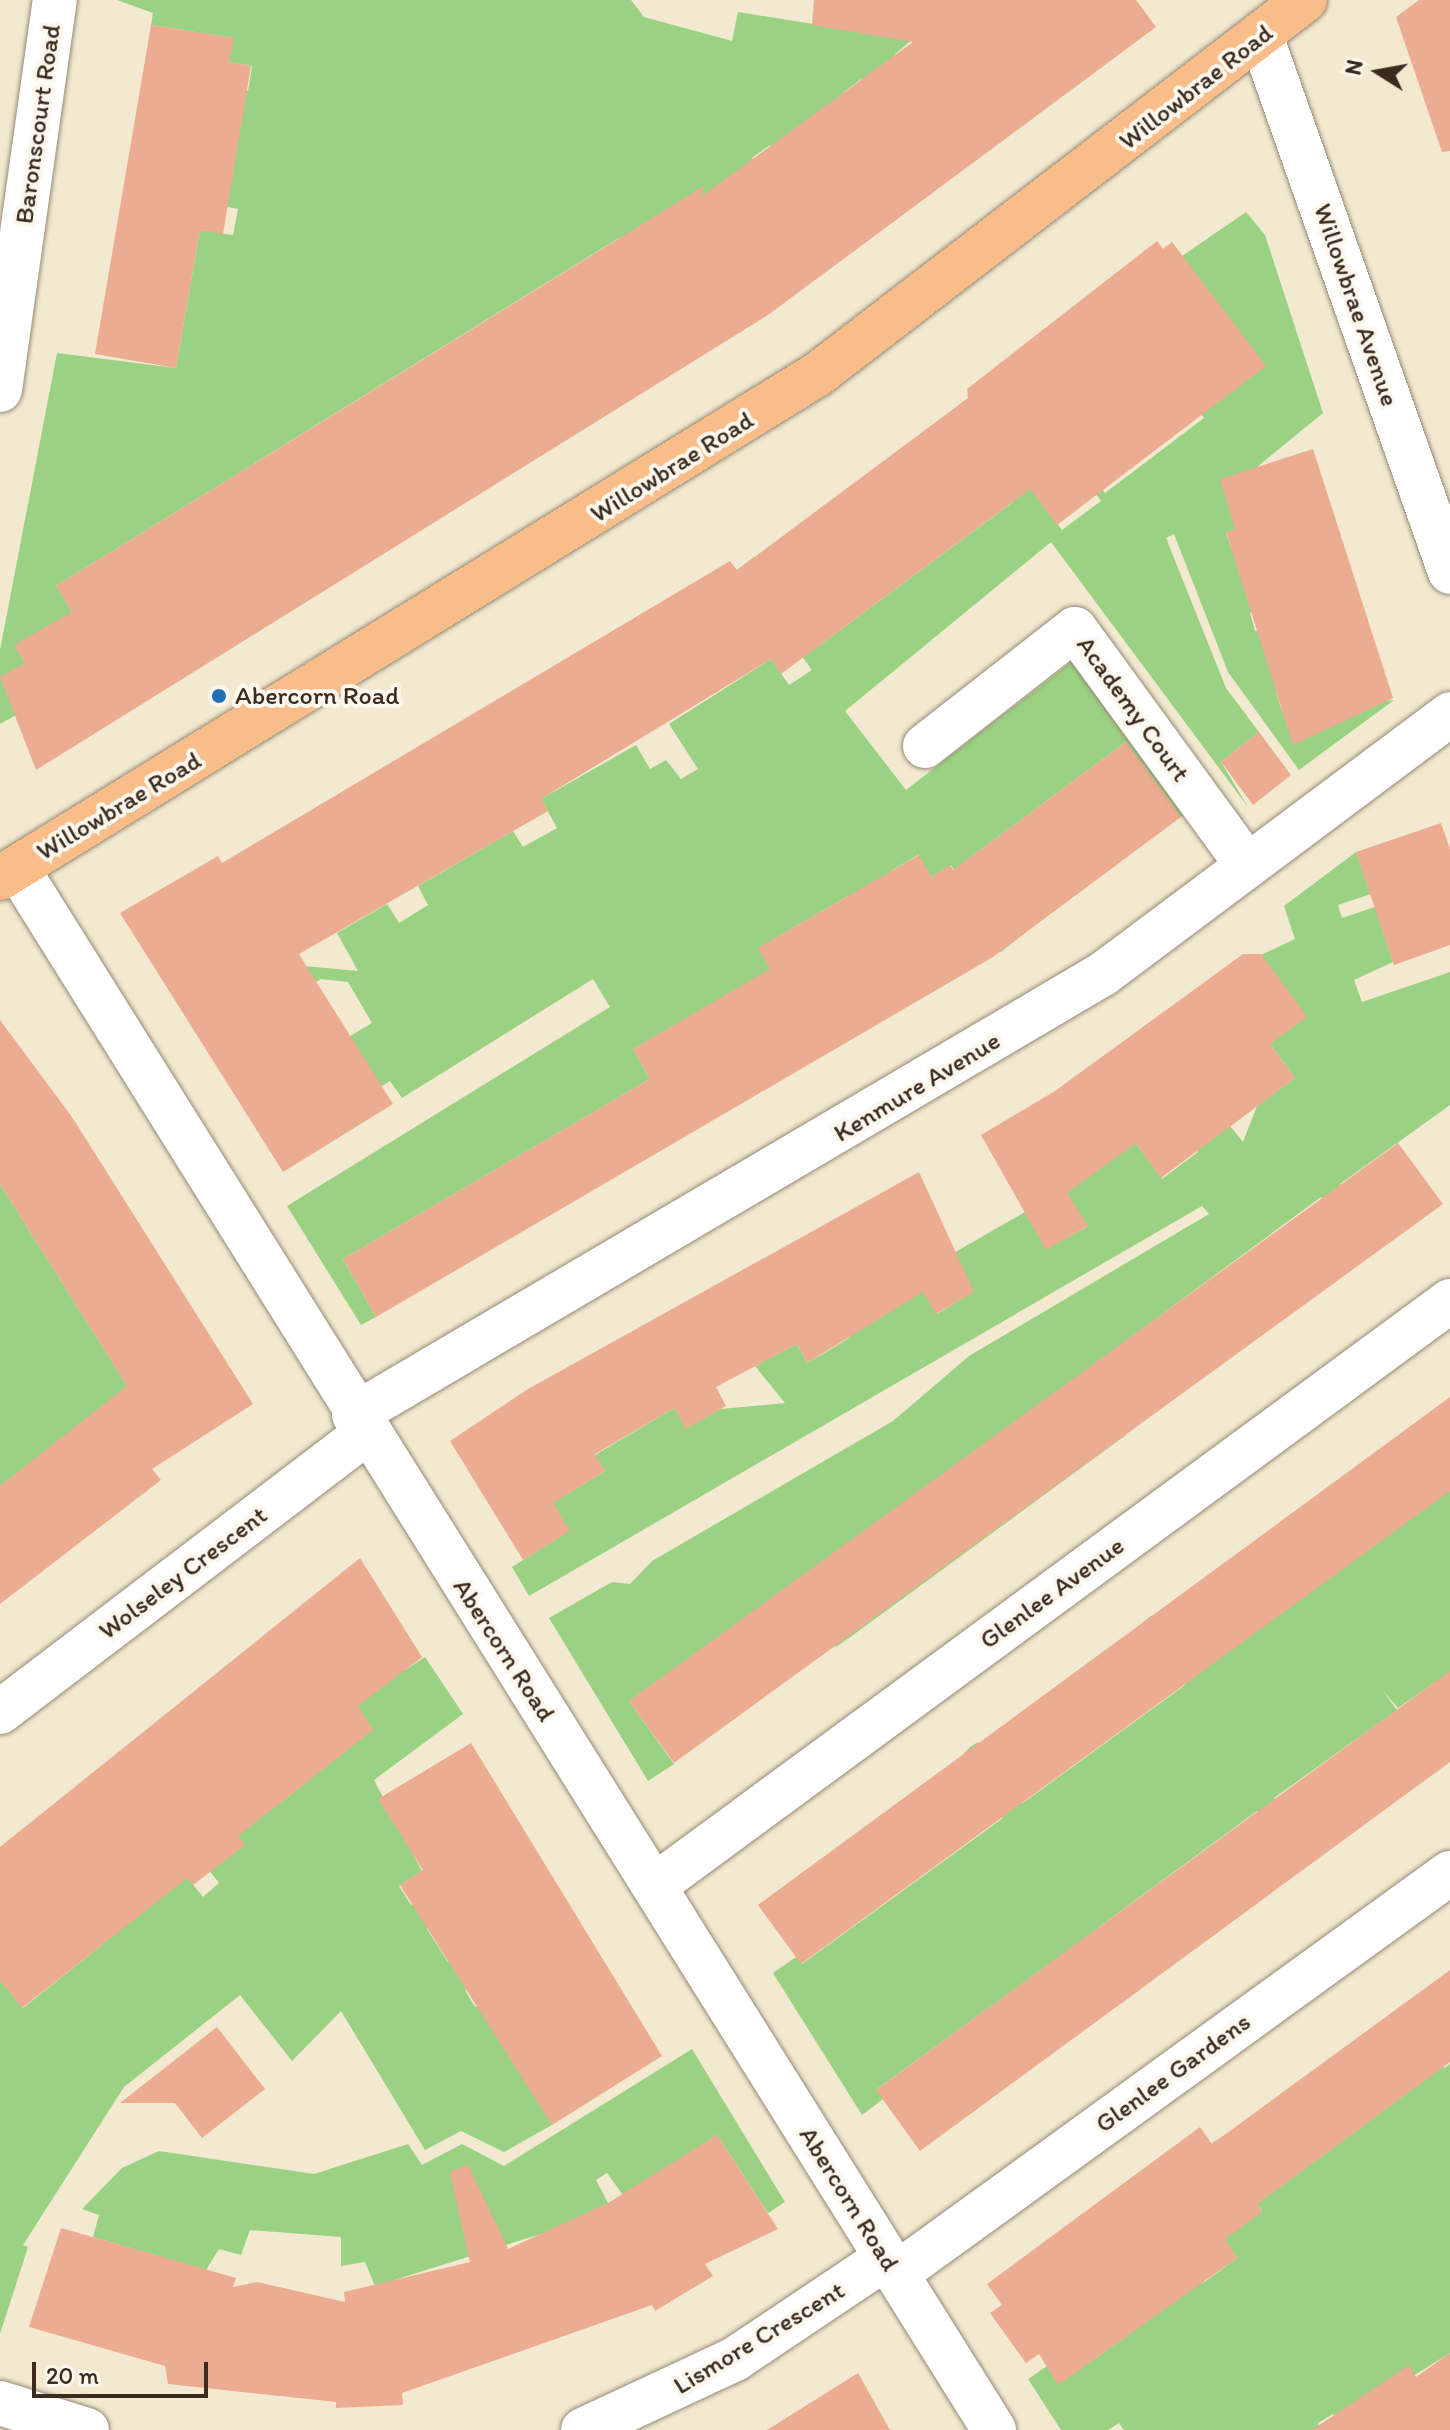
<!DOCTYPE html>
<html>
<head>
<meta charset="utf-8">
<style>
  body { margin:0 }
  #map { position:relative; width:1450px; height:2430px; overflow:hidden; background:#f2e9d0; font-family:Itim,sans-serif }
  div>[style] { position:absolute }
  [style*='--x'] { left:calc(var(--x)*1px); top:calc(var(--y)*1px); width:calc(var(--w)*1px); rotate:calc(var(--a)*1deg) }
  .green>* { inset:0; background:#9bd182 }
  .building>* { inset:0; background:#ecac91 }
  .roads { filter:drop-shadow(0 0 2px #968a77) drop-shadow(0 0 2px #968a77) }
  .minor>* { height:44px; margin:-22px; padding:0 22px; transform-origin:22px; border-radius:22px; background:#fff }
  .major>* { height:44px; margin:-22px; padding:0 22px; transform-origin:22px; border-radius:22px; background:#f8bd88 }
  .dots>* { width:22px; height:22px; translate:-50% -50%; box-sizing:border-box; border:4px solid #fbf7ec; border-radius:50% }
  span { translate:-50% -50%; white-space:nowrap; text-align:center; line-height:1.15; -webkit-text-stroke:8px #fbf7ec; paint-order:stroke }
  .street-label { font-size:26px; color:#3b2a1e }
  .poi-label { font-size:26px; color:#3b2a1e }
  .left { translate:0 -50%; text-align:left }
  .north { position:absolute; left:1338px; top:32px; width:80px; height:80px; -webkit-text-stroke:6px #fbf7ec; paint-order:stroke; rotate:281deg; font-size:22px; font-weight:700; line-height:32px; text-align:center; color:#3b2a1e }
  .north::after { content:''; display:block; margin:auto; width:28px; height:36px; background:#3b2a1e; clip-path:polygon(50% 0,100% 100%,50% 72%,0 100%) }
  .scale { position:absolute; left:32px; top:2362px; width:176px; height:36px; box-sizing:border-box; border:4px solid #3b2a1e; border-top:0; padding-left:10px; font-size:24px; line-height:28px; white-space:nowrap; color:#3b2a1e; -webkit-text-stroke:6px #fbf7ec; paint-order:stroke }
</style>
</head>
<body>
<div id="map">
  <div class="green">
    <i style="clip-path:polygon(117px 0,631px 0,644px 17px,732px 41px,738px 12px,912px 40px,895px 54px,918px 84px,885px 110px,861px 79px,844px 92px,794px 178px,770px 145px,752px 158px,776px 192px,706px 194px,623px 243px,619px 238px,56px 586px,84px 631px,15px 646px,25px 663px,20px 713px,0 724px,0 650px,57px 353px,176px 368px,200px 230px,233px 235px,238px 209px,205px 202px,239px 136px,245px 100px,225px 87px,248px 91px,252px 66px,229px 62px,233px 38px,151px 25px,153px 13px)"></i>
    <i style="clip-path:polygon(1246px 212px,1265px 235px,1323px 413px,1257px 467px,1235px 529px,1226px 533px,1232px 551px,1241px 548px,1261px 609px,1250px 613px,1255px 631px,1267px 628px,1286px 688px,1276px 692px,1282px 711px,1394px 700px,1299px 770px,1228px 672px,1174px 534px,1166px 538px,1226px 688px,1259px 732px,1221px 762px,1248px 807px,1051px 542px,845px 711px,906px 790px,1074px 660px,1188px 813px,1181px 817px,1126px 742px,972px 856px,1027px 931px,1001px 952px,951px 865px,931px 877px,918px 855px,891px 871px,903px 893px,861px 918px,848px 896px,772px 940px,759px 948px,771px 970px,633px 1049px,650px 1079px,343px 1259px,376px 1317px,361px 1325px,287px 1206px,610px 1007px,593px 979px,402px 1098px,390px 1081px,371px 1093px,340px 1042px,372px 1023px,348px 982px,321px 979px,293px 996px,282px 964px,358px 971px,337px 933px,387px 904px,399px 923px,428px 905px,418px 886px,513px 831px,523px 847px,557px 828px,541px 799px,636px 745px,650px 769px,666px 760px,681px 779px,698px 769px,669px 724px,771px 659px,789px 685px,812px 670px,737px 570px,754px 557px,820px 645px,1013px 502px,965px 402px,1062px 530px,1101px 501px,1069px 456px,1074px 451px,1105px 493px,1204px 418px,1172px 376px,1182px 256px)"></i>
    <i style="clip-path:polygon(1356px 852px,1371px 894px,1338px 905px,1342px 918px,1375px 907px,1393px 962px,1354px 980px,1362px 1002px,1450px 972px,1450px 1105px,1340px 1184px,1384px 1246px,1367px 1258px,1321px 1197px,1081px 1374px,1126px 1435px,849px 1638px,836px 1647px,792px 1585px,629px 1701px,674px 1764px,648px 1781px,549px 1618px,612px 1582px,630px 1584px,652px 1561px,893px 1421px,969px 1356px,1209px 1214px,1202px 1206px,529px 1596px,512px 1567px,569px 1531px,544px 1489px,566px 1495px,605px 1471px,595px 1455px,674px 1408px,686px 1428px,721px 1409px,785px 1403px,755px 1366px,797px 1344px,807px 1363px,828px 1351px,849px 1338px,839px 1320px,914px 1276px,937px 1314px,973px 1292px,952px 1254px,1025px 1212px,1046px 1249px,1087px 1227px,1065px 1190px,1136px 1143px,1162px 1179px,1198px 1152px,1172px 1115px,1203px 1093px,1243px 1142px,1257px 1106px,1295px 1078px,1270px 1044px,1261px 955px,1295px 939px,1284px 906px)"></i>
    <i style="clip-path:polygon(0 1184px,129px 1389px,0 1486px)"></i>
    <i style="clip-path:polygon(1450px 1491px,1450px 1703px,1435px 1682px,1398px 1708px,1382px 1690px,1397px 1710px,1274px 1798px,1317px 1859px,1301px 1871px,1257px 1811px,1095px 1930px,1139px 1990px,1122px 2003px,1078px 1943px,877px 2089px,883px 2099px,862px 2115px,773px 1973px,796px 1957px,802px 1964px,1003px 1818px,960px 1758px,970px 1747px,978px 1742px,1023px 1803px,1185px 1685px,1142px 1623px,1151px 1616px)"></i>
    <i style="clip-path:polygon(425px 1657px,463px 1714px,374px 1780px,422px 1871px,399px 1886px,411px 1905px,434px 1890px,427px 1929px,448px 1962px,471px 1949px,486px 1975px,465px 1990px,475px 2007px,498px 1993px,552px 2125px,504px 2152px,461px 2131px,425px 2150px,341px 2011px,292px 2061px,240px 1995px,124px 2087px,23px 2245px,28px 2247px,0 2334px,0 1980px,23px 2008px,102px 1945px,17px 1838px,163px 1847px,203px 1897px,219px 1883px,204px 1864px,219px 1812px,256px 1771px,280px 1803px,299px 1788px,212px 1677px,294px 1738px,396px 1659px,405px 1670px)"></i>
    <i style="clip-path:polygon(1399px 2008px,1444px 2068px,1450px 2064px,1450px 2353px,1339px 2422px,1333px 2414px,1318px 2423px,1321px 2430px,1124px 2430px,1119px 2423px,1108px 2430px,1061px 2430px,1028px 2379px,1047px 2366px,1096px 2358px,1131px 2333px,1189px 2265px,1203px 2283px,1237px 2258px,1224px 2239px,1262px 2211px,1212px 2143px,1225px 2135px,1269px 2195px,1432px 2075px,1389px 2015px)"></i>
    <i style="clip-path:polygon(692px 2049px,785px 2202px,768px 2213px,717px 2135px,623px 2195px,607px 2173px,596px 2180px,608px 2203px,560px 2228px,375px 2286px,365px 2262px,341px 2266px,341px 2237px,250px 2230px,241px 2255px,219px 2249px,206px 2270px,93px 2237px,99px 2215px,82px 2209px,122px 2168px,159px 2151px,314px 2174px,408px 2144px,422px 2165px,462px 2144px,504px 2166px)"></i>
  </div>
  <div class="building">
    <i style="clip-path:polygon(814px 0,1136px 0,1156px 27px,768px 315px,36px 770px,0 677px,25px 663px,14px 645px,72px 612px,56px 586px,704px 186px,702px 196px,913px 42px,812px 25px)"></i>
    <i style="clip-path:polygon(1419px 0,1450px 0,1450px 151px,1442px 152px,1396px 17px)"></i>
    <i style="clip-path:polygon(151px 25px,234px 38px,229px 62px,251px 66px,223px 234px,200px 230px,176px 368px,95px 354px)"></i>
    <i style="clip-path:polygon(1157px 241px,1163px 249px,1172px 242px,1266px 366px,1057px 525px,1030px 489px,781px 674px,771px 659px,541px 799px,548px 811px,299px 954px,393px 1104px,283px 1172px,120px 913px,218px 856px,222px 863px,730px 561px,737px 570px,968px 398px,967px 389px)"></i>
    <i style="clip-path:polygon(1313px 449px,1393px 698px,1293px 745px,1226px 532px,1235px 529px,1220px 479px)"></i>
    <i style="clip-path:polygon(1259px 732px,1291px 775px,1253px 805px,1221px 762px)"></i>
    <i style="clip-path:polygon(1126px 742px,1181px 817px,993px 957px,376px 1317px,343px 1259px,650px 1079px,633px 1049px,770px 969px,758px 948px,919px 855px,931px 877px,950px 865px,953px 870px)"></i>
    <i style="clip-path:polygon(1441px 823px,1450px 849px,1450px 945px,1394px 965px,1356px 852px)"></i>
    <i style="clip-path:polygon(1243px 954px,1261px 954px,1307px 1017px,1270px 1044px,1295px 1078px,1161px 1178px,1136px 1143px,1067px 1193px,1088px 1226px,1046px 1250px,981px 1135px,1055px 1091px)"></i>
    <i style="clip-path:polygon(0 1020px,72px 1117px,253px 1404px,152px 1469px,161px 1480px,0 1604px,0 1486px,127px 1386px,0 1184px)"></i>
    <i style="clip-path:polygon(1398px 1143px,1443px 1204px,674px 1763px,629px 1701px)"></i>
    <i style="clip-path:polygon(919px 1172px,974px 1292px,936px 1314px,923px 1292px,807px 1363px,797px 1344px,716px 1387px,726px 1406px,686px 1429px,674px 1408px,595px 1454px,605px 1471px,553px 1503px,570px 1531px,523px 1560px,450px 1441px,528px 1389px)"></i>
    <i style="clip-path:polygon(1450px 1397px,1450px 1491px,801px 1964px,758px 1905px)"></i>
    <i style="clip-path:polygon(360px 1558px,422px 1657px,358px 1706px,373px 1730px,238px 1836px,245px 1845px,193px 1885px,187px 1878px,22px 2008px,0 1980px,0 1847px)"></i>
    <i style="clip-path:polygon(1450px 1671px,1450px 1762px,920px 2151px,876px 2090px)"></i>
    <i style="clip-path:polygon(471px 1743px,662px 2056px,552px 2125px,400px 1885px,423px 1870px,378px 1799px)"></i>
    <i style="clip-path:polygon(1450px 1970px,1450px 2062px,1257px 2204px,1262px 2212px,1225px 2239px,1237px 2258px,1058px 2385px,1039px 2354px,1026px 2363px,990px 2313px,1002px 2305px,987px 2284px,1200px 2127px,1212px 2144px)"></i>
    <i style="clip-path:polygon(217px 2027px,265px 2089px,202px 2138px,175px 2103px,120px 2103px)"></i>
    <i style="clip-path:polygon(717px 2135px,778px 2229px,705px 2264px,713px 2276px,655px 2311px,652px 2305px,402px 2393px,403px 2405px,336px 2408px,336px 2402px,168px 2384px,165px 2366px,29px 2327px,61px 2228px,236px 2278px,233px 2287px,257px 2282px,345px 2302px,344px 2292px,470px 2262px,450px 2172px,468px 2165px,508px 2249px,608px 2203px)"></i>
    <i style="clip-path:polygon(1450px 2353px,1450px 2430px,1312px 2430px,1409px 2365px,1416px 2377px)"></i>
    <i style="clip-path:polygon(858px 2373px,890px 2430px,767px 2430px)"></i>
  </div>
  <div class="roads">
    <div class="minor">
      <i style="--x:1262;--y:39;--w:565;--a:70.57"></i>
      <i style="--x:0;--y:390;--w:394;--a:-82"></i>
      <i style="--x:925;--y:746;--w:190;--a:-38"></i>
      <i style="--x:1075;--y:629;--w:292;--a:53.9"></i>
      <i style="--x:17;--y:868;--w:1842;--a:57.97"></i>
      <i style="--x:354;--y:1415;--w:869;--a:-30.49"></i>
      <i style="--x:1103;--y:974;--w:434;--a:-36.8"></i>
      <i style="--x:0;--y:1712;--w:459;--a:-37.3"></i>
      <i style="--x:654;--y:1886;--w:988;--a:-36.31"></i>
      <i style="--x:896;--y:2274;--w:684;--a:-35.9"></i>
      <i style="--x:0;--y:2403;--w:91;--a:17.2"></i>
      <i style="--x:583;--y:2430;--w:168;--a:-25"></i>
      <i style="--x:735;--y:2359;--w:182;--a:-33.8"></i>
    </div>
    <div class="major">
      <i style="--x:0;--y:878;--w:961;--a:-31.64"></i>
      <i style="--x:818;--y:374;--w:614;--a:-37.52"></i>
    </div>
  </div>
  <div class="dots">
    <i style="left:219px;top:696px;background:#1f6fb2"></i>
  </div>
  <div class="street-label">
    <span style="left:1196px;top:87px;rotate:-38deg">Willowbrae Road</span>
    <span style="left:38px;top:124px;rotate:-82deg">Baronscourt Road</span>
    <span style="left:1356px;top:305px;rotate:71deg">Willowbrae Avenue</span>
    <span style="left:672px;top:467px;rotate:-32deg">Willowbrae Road</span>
    <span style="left:1133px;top:709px;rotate:54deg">Academy Court</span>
    <span style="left:119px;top:806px;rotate:-31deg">Willowbrae Road</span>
    <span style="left:917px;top:1087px;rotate:-31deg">Kenmure Avenue</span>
    <span style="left:183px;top:1573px;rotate:-37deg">Wolseley Crescent</span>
    <span style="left:1052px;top:1593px;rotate:-36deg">Glenlee Avenue</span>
    <span style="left:504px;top:1650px;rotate:57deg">Abercorn Road</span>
    <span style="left:1173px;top:2073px;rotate:-36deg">Glenlee Gardens</span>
    <span style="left:849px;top:2199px;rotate:58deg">Abercorn Road</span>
    <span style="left:759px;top:2338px;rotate:-31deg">Lismore Crescent</span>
  </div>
  <div class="poi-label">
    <span class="left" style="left:235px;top:696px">Abercorn Road</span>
  </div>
  <div class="north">N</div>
  <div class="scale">20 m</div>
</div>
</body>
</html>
